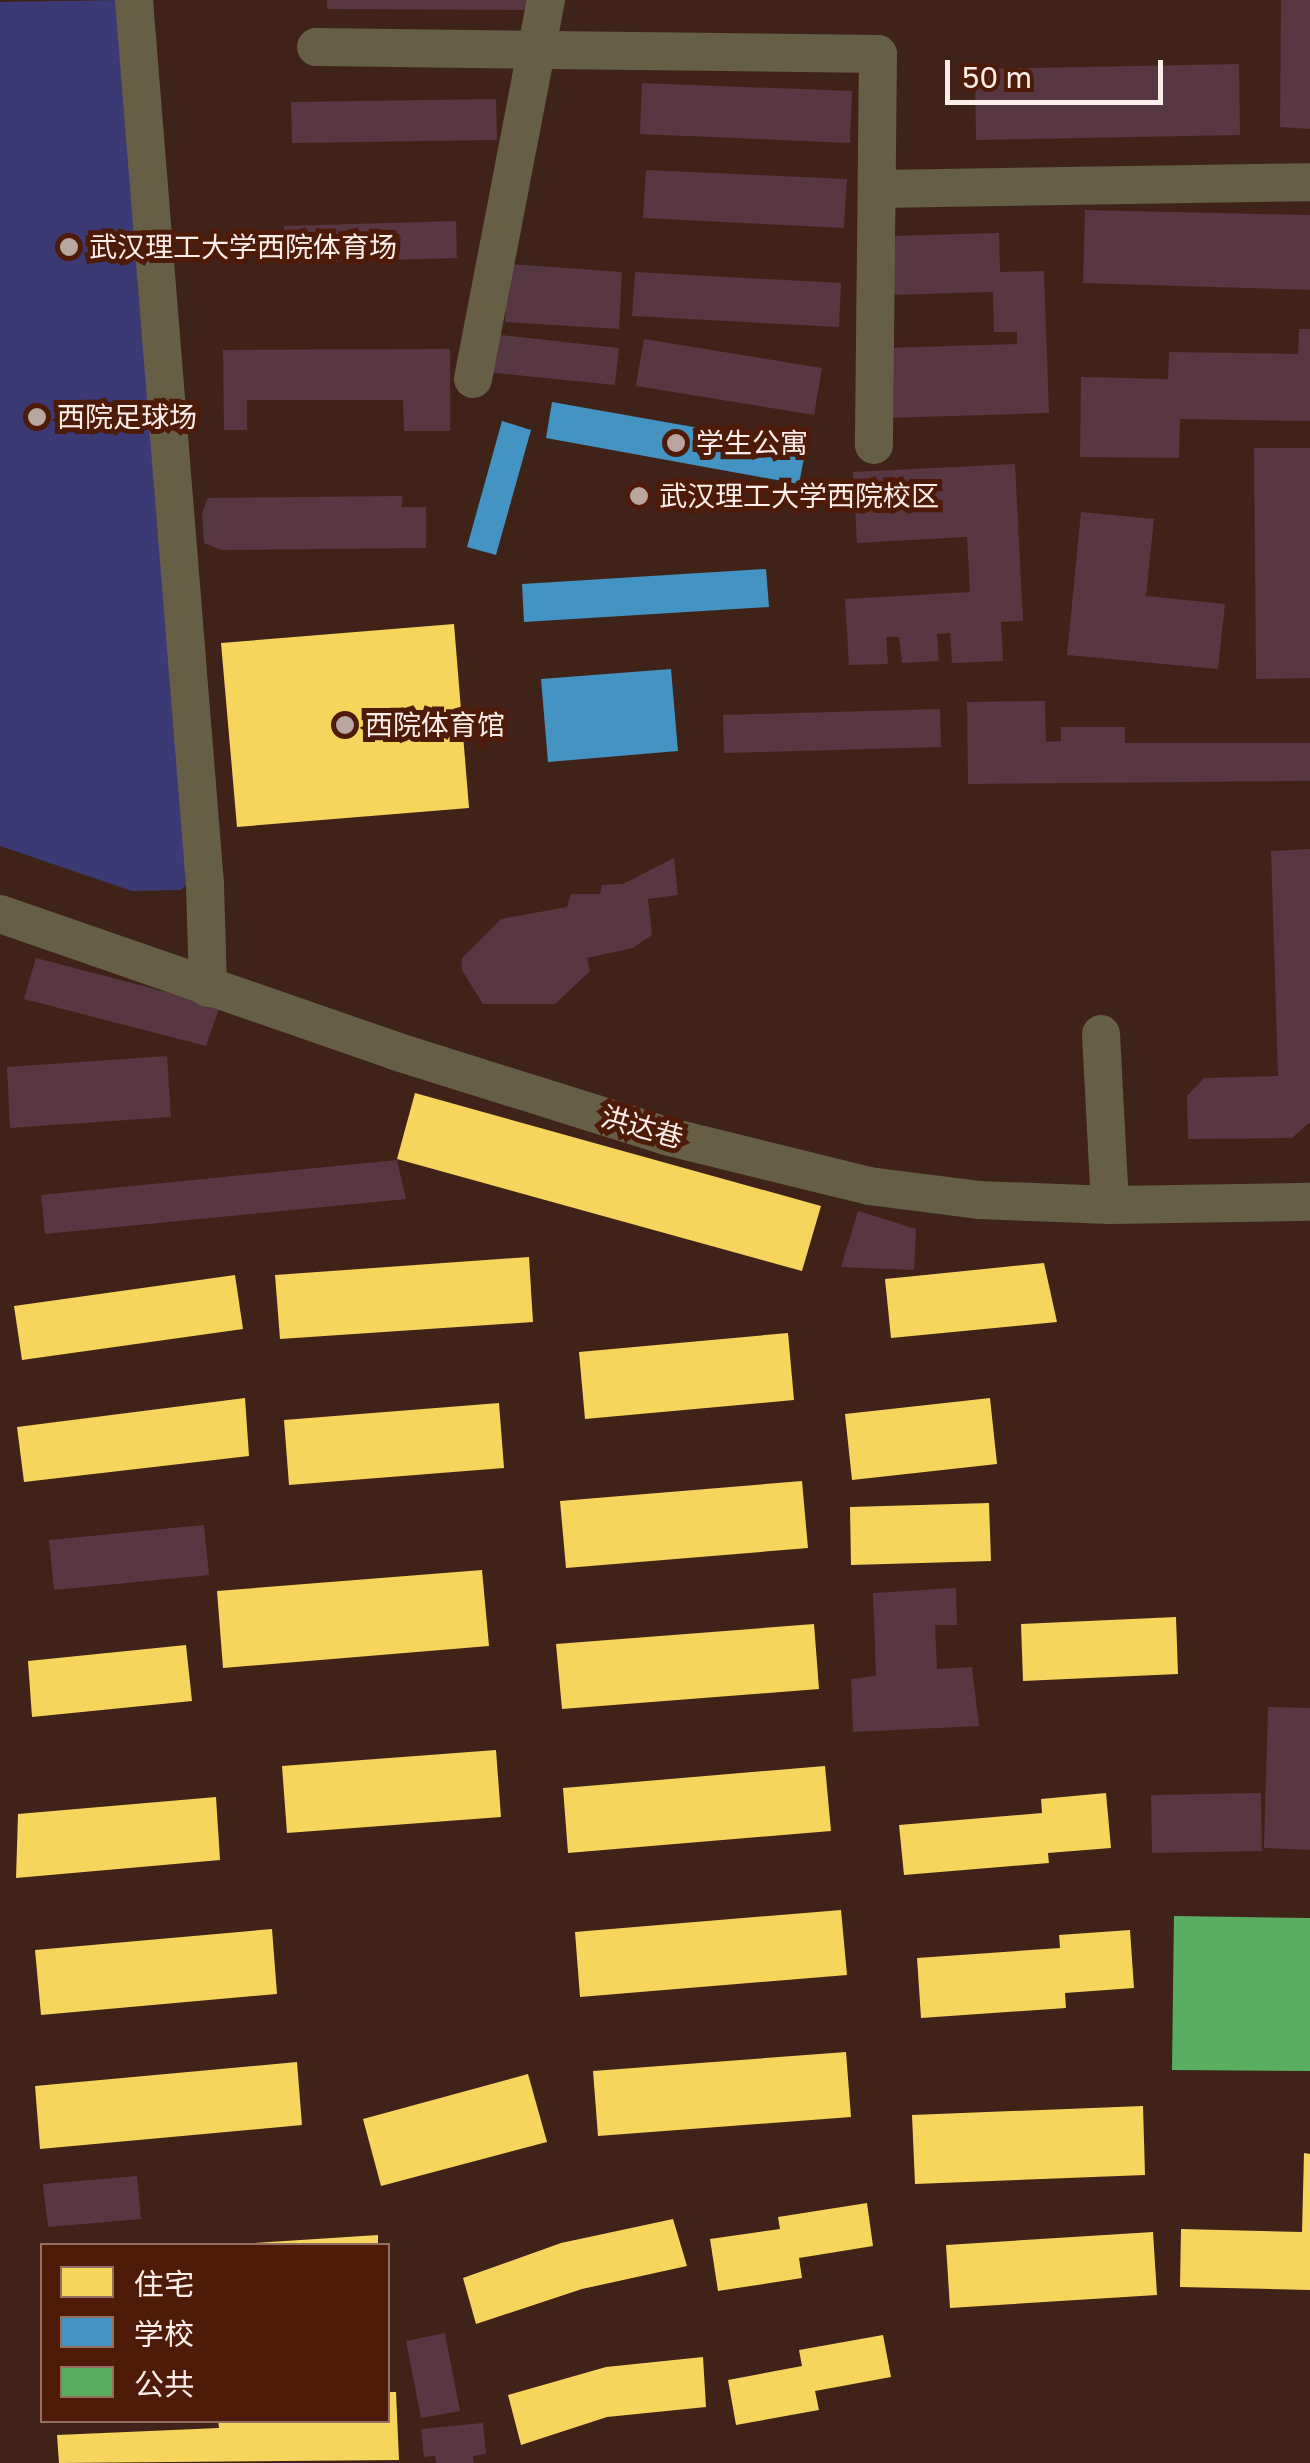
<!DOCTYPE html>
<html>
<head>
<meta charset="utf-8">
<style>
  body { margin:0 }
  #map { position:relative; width:1310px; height:2463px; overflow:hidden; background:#3f2318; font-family:"Golos Text","Noto Sans SC",sans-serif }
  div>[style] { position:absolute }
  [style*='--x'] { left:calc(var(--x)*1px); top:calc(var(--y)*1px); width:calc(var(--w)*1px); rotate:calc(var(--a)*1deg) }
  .green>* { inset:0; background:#3c3a74 }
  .homes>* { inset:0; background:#f6d55c }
  .schools>* { inset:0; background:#4393c3 }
  .public>* { inset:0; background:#5aae61 }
  .building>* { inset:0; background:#573741 }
  .minor>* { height:38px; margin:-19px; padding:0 19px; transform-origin:19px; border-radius:19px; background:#665e45 }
  .dots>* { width:28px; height:28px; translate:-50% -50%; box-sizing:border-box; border:5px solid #4e1b09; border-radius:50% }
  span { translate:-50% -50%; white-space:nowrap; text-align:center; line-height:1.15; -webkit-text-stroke:10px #4e1b09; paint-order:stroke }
  .poi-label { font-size:28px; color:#fbede8 }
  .left { translate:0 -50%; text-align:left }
  .street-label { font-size:28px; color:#fbede8 }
  .legend { position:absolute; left:40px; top:2243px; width:350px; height:180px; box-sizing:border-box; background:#4e1b09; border:2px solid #936f62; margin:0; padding:12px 18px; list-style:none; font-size:30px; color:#fbede8 }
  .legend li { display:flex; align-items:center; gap:20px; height:50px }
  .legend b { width:50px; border:2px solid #936f62 }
  .scale { position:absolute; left:945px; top:60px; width:218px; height:45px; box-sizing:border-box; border:5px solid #fbede8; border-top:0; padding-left:12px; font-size:30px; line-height:35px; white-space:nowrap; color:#fbede8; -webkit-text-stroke:8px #4e1b09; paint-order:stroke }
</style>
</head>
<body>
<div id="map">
  <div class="green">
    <i style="clip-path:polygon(120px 0,194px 878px,181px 890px,132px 891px,0 846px,0 2px)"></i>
  </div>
  <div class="homes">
    <i style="clip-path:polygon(454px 624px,469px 808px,237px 827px,221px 643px)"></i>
    <i style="clip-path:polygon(415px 1093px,821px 1206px,802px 1271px,397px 1159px)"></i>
    <i style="clip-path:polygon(529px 1257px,533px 1322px,280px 1339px,275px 1275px)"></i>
    <i style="clip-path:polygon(1044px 1263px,1057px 1322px,891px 1338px,885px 1279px)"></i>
    <i style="clip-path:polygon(235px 1275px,243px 1329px,22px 1360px,14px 1306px)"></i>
    <i style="clip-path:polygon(788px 1333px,794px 1400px,585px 1419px,579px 1352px)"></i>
    <i style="clip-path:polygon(245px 1398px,249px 1456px,24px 1482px,17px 1427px)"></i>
    <i style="clip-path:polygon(990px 1398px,997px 1464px,852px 1480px,845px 1414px)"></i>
    <i style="clip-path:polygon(499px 1403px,504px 1468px,289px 1485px,284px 1420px)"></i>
    <i style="clip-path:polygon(802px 1481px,808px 1548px,566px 1568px,560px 1501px)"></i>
    <i style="clip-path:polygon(989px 1503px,991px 1561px,851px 1565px,850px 1507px)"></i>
    <i style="clip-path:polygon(482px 1570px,489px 1646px,223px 1668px,217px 1591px)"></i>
    <i style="clip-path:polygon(1176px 1617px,1178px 1674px,1023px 1681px,1021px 1624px)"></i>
    <i style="clip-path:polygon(814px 1624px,819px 1689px,562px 1709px,556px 1644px)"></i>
    <i style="clip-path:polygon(186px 1645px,192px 1701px,32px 1717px,28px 1661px)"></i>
    <i style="clip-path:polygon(496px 1750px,501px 1817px,287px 1833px,282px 1766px)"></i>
    <i style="clip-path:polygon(825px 1766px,831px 1831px,568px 1853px,563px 1788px)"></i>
    <i style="clip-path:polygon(1106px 1793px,1111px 1848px,1048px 1853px,1049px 1863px,904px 1875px,899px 1825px,1042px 1813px,1041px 1799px)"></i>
    <i style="clip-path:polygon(216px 1797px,220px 1860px,16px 1878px,18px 1814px)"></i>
    <i style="clip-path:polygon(841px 1910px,847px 1975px,580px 1997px,575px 1932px)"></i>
    <i style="clip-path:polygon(272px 1929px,277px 1994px,41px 2015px,35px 1950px)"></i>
    <i style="clip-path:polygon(1130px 1930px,1134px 1988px,1065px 1993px,1066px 2008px,921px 2018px,917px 1958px,1060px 1948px,1059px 1935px)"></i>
    <i style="clip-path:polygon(846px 2052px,851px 2117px,598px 2136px,593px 2071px)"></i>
    <i style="clip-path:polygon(297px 2062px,302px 2125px,40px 2149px,35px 2086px)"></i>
    <i style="clip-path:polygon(528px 2074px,547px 2142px,381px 2186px,363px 2119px)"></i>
    <i style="clip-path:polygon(1143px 2106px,1145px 2175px,915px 2184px,912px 2115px)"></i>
    <i style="clip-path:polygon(1304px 2153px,1310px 2154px,1310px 2290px,1180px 2287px,1181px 2229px,1302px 2232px)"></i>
    <i style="clip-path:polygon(867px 2203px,873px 2246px,799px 2258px,802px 2278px,718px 2291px,710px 2239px,780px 2229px,778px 2217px)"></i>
    <i style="clip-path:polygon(673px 2219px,687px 2266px,582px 2289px,476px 2324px,463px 2278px,561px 2243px)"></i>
    <i style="clip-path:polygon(1153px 2232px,1157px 2295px,950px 2308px,946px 2245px)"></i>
    <i style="clip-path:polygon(378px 2235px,378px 2246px,254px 2246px,254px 2243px)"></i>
    <i style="clip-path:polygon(883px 2335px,891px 2377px,815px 2391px,819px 2410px,736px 2425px,728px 2380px,802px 2366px,799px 2350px)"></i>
    <i style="clip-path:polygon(703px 2357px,706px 2407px,607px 2417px,521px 2445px,508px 2395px,606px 2367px)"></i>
    <i style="clip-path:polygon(388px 2392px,396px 2392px,399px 2460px,59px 2463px,57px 2435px,219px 2428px,218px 2420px,388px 2420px)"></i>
  </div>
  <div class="schools">
    <i style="clip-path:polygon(552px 402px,806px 447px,799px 484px,546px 438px)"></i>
    <i style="clip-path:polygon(502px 421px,531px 430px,496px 555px,467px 547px)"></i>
    <i style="clip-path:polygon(766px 569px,769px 607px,524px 622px,522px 584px)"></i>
    <i style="clip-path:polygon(671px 669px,678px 751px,548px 762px,541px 679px)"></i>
  </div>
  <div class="public">
    <i style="clip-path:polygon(1174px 1916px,1310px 1918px,1310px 2071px,1172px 2070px)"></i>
  </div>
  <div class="building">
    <i style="clip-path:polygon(327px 0,532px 0,532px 10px,327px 9px)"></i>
    <i style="clip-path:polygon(1281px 0,1310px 0,1310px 129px,1280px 127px)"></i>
    <i style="clip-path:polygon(1239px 64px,1240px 135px,976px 140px,975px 69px)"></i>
    <i style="clip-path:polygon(642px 83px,852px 91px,850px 143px,640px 134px)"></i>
    <i style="clip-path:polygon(496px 99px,497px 140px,292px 143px,291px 102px)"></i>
    <i style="clip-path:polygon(646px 170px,847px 179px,844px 228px,643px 218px)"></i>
    <i style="clip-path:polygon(1085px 210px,1310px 215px,1310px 290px,1083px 283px)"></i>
    <i style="clip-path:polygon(456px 221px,457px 258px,285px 263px,284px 226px)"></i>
    <i style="clip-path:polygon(999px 233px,1000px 272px,1044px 271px,1049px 413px,886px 418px,884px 348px,1017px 344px,1017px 332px,994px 332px,993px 292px,889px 295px,887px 236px)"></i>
    <i style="clip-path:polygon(509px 264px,622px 272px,619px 329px,505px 322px)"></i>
    <i style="clip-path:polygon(635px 272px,841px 283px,839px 327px,632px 316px)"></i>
    <i style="clip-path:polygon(1299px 329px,1310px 329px,1310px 421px,1180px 419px,1179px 458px,1080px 457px,1081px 377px,1168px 379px,1169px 352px,1298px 354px)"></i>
    <i style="clip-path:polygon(491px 334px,619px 348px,615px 385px,486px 372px)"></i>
    <i style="clip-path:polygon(644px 339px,822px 368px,814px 415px,636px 386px)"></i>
    <i style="clip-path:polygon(450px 349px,450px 431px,404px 431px,403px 400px,247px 400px,247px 430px,224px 430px,223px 350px)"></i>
    <i style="clip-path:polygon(1254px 448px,1310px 448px,1310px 678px,1256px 679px)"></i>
    <i style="clip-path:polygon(1015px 464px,1023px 621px,1001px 622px,1003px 661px,952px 663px,950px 633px,937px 634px,939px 661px,902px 663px,899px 637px,886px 637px,888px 664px,849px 665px,845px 599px,970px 592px,967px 537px,857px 543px,853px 472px)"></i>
    <i style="clip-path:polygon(402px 496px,402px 507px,426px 507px,426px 548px,221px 550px,204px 543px,202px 513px,208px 498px)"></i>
    <i style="clip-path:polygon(1081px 512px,1154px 519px,1146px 596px,1225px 604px,1218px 669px,1067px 655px)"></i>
    <i style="clip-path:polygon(1045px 701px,1046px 742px,1061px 741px,1061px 727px,1125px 727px,1125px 743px,1310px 743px,1310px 781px,968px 784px,967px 702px)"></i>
    <i style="clip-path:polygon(940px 709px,941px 747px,724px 753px,723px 715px)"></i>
    <i style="clip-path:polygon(1310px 849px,1310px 1122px,1292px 1138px,1188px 1139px,1187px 1096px,1204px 1078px,1278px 1076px,1271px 851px)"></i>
    <i style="clip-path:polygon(674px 858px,678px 895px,648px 899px,652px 935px,633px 948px,587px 958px,590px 971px,555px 1004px,483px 1004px,462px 970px,462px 958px,501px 919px,567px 907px,571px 894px,600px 894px,602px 885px,623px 884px)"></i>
    <i style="clip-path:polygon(36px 958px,220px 1006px,206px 1046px,24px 999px)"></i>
    <i style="clip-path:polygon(167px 1056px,171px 1117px,10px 1128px,7px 1067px)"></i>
    <i style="clip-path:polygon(397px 1160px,406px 1199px,45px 1234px,41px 1195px)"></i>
    <i style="clip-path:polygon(858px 1211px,916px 1229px,914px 1270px,841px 1267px)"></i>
    <i style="clip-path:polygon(204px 1525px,209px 1575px,54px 1590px,49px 1540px)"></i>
    <i style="clip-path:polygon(956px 1588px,957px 1625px,935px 1625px,937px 1669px,972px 1667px,979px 1726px,853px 1732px,851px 1679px,876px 1676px,873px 1593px)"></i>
    <i style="clip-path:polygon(1268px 1707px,1310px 1708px,1310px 1850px,1264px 1848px)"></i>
    <i style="clip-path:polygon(1261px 1793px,1262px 1851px,1152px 1853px,1151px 1795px)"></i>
    <i style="clip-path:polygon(137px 2176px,141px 2219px,48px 2227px,43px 2184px)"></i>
    <i style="clip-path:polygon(445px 2333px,460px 2411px,421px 2418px,406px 2341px)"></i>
    <i style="clip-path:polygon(483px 2423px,486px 2454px,473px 2456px,474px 2463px,436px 2463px,435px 2456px,424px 2457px,421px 2429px)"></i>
  </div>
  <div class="minor">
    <i style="--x:134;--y:0;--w:888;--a:85.41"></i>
    <i style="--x:205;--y:885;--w:103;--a:88.3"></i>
    <i style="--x:316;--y:47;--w:562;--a:0.71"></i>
    <i style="--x:878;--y:54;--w:391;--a:90.6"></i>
    <i style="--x:877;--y:189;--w:433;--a:-0.9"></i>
    <i style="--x:473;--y:379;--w:386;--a:-79.1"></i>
    <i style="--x:0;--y:914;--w:418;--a:19.1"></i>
    <i style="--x:395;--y:1051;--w:284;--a:17.4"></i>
    <i style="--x:666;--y:1136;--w:209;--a:13.8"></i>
    <i style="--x:869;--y:1186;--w:112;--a:7.2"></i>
    <i style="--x:980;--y:1200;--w:130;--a:2.2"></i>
    <i style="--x:1110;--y:1205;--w:200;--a:-0.9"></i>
    <i style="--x:1101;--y:1034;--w:171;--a:87"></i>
  </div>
  <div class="dots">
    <i style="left:69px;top:247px;background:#b9a69f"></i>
    <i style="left:37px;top:417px;background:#b9a69f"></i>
    <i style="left:676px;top:443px;background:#b9a69f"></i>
    <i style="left:639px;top:496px;background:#b9a69f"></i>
    <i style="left:345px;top:725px;background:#b9a69f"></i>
  </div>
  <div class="poi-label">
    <span class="left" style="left:89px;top:247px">武汉理工大学西院体育场</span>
    <span class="left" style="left:57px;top:417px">西院足球场</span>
    <span class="left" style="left:696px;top:443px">学生公寓</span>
    <span class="left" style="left:659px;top:496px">武汉理工大学西院校区</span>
    <span class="left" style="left:365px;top:725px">西院体育馆</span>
  </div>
  <div class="street-label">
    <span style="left:642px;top:1127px;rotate:16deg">洪达巷</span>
  </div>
  <ul class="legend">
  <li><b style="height:28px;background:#f6d55c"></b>住宅</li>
  <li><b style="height:28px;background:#4393c3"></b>学校</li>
  <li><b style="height:28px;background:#5aae61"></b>公共</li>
  </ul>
  <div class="scale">50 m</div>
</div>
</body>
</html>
